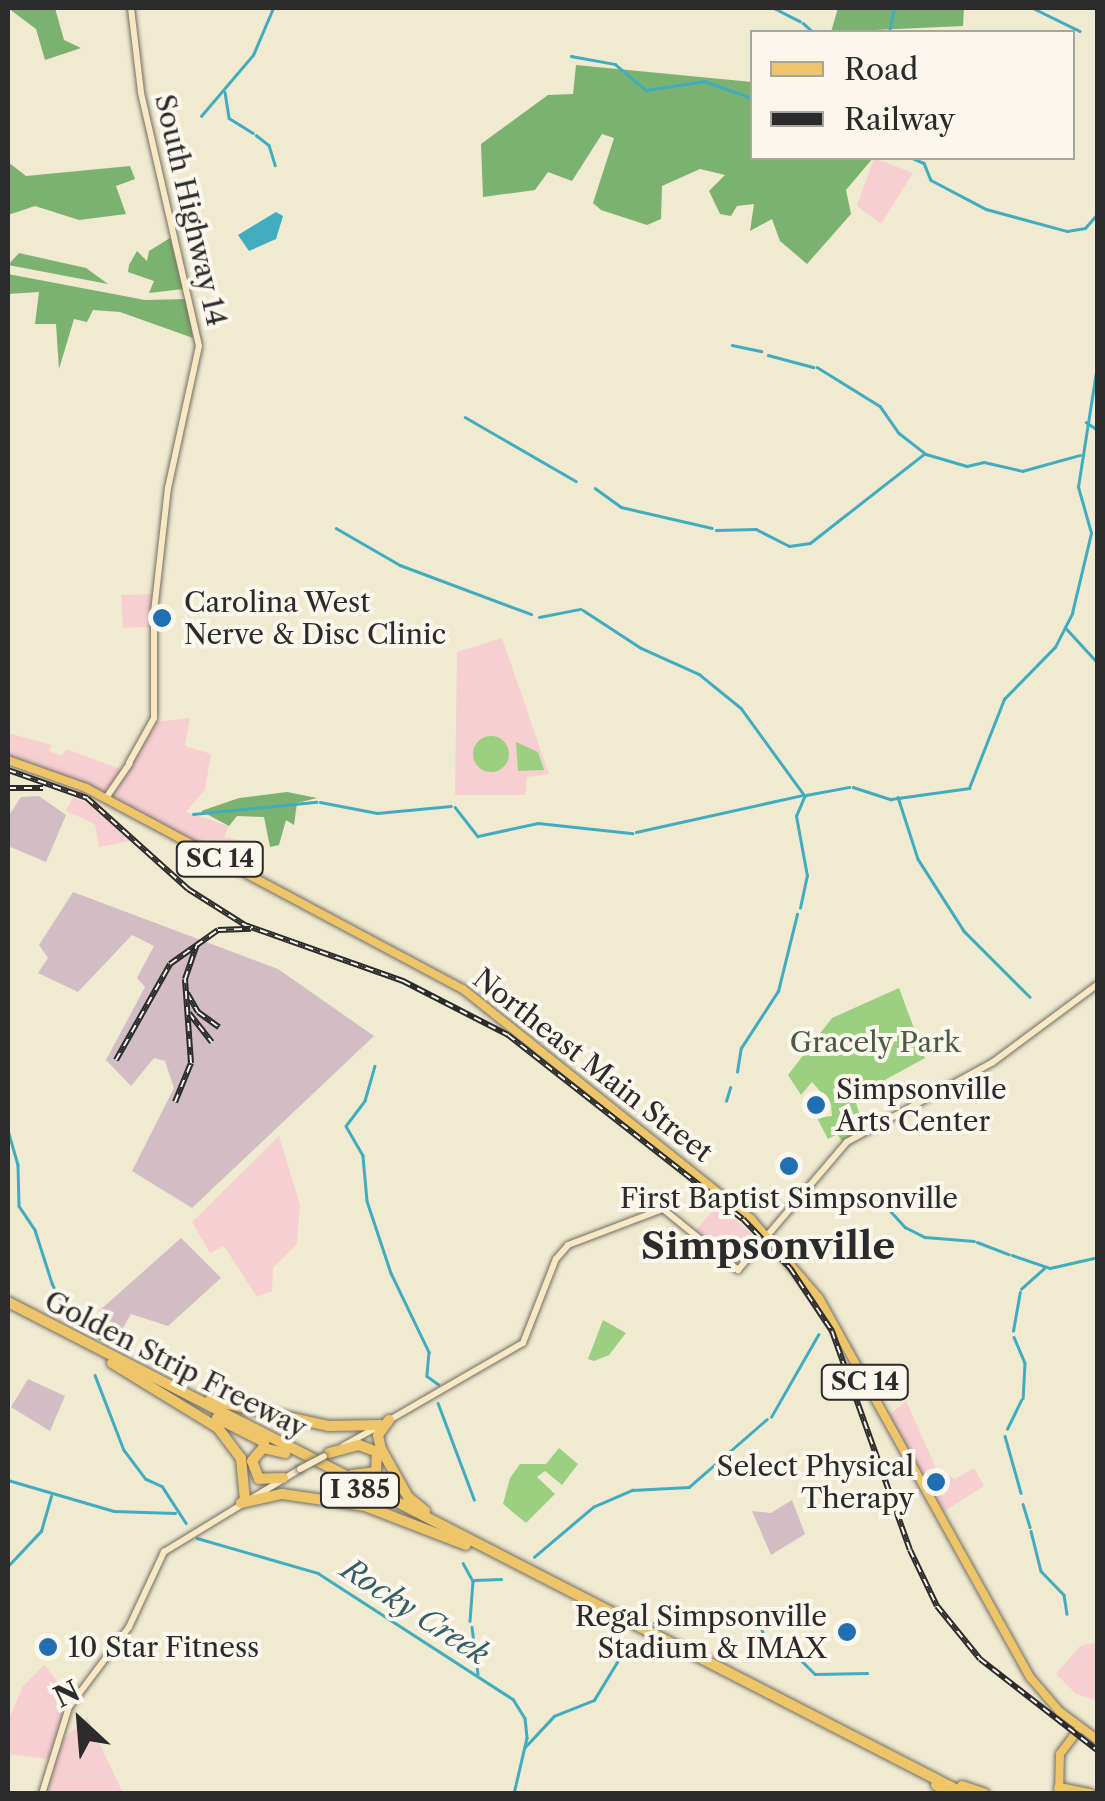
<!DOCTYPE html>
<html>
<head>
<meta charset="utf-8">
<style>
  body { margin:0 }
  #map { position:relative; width:1105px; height:1801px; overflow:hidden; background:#f0ead1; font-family:"Libre Caslon Text",serif }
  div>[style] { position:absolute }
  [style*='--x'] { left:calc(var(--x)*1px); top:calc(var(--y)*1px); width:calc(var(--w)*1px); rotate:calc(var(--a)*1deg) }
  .built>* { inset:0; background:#f7cfd0 }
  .industrial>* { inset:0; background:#d2bdc5 }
  .green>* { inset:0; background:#9bd081 }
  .round { border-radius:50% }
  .forest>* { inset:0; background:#7cb26f }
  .water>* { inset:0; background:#41acc0 }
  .stream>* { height:2.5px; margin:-1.25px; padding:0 1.25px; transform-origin:1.25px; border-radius:1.25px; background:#41acc0 }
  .roads { filter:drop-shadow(0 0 2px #706e65) drop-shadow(0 0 2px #706e65) }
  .secondary>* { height:6px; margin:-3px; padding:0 3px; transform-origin:3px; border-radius:3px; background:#f8e8c3 }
  .primary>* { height:8px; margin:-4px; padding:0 4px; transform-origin:4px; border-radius:4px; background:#eec569 }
  .highway>* { height:10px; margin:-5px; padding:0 5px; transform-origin:5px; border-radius:5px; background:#eec569 }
  .rail>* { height:6px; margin-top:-3px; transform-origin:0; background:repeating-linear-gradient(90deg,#fbf7ec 0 8px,#2b2b2b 0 16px); box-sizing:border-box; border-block:2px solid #2b2b2b }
  .bridges { filter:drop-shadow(0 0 2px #706e65) drop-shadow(0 0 2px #706e65) }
  .secondary-bridge>* { height:6px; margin:-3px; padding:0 3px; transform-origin:3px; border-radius:3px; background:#f8e8c3 }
  .dots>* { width:28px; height:28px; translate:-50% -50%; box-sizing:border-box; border:5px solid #fbf7ec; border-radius:50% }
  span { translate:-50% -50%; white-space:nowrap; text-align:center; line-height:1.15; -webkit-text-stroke:8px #fbf7ec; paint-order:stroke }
  .shield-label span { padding:2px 8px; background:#fbf7ec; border:2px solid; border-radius:8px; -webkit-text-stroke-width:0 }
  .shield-label { font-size:25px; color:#2b2b2b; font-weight:700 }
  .street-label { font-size:28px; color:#2b2b2b }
  .poi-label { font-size:28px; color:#2b2b2b }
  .left { translate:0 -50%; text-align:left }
  .right { translate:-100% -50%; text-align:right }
  .park-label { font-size:28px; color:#4d5d45 }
  .water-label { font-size:30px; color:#345f67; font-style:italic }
  .district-label { font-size:38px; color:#2b2b2b; font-weight:700 }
  .frame { position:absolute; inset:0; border:10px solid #2b2b2b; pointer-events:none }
  .legend { position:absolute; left:750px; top:30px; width:325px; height:130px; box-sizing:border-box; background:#fbf7ec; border:2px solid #a8a59f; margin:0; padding:12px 18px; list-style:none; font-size:30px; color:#2b2b2b }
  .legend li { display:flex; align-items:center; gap:20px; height:50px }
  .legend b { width:50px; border:2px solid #a8a59f }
  .north { position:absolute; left:30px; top:1671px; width:100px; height:100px; -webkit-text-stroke:8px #fbf7ec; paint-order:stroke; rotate:334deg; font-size:28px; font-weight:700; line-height:40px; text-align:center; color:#2b2b2b }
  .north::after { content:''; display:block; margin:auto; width:35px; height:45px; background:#2b2b2b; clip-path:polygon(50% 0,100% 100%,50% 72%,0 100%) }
</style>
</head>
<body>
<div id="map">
  <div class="built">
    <i style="clip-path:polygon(874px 158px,913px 173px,881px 224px,857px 206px)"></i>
    <i style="clip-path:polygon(153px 594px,150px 627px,123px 628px,121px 595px)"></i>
    <i style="clip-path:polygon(502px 638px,549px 774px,527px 777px,525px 795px,455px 795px,457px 652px)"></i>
    <i style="clip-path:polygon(190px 718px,185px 746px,211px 754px,205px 789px,186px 812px,229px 826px,224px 837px,260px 844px,242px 867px,87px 785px,8px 757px,8px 733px,52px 745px,49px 751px,62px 756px,66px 749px,126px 771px,157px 722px)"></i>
    <i style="clip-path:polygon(73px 797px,99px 807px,130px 841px,99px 847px,95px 824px,66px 811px)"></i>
    <i style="clip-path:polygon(279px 1136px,300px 1205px,297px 1244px,273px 1268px,272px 1291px,257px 1297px,224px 1246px,210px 1253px,192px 1222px)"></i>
    <i style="clip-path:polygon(718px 1205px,758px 1240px,737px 1265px,696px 1230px)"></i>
    <i style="clip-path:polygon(906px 1401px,936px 1468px,955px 1479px,974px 1468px,984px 1486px,943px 1512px,889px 1415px)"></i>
    <i style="clip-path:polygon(1097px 1642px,1098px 1642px,1097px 1701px,1076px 1694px,1056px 1674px,1080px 1646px)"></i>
    <i style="clip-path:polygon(44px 1665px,71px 1697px,48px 1759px,8px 1754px,8px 1721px,23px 1686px)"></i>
    <i style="clip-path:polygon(87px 1717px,123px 1793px,46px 1794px,57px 1745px)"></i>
  </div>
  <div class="industrial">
    <i style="clip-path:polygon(39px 796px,66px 815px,46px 862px,8px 846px,8px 817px,21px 797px)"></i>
    <i style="clip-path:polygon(73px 892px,278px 969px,374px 1036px,192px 1208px,132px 1171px,174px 1088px,165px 1061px,154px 1058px,131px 1086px,106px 1060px,145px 987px,137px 978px,154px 946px,132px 935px,78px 992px,38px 973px,48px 958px,39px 945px)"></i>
    <i style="clip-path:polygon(181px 1238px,221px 1278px,168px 1326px,131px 1314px,118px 1337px,99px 1311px)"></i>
    <i style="clip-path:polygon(28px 1379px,65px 1396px,50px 1431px,11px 1407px)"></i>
    <i style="clip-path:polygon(792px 1500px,805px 1534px,771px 1555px,752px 1511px,771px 1513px)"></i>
  </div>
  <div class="green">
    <i class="round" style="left:473px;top:736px;width:36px;height:36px"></i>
    <i style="clip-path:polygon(516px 742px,538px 752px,544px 770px,518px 771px)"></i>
    <i style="clip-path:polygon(899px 988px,925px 1058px,854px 1097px,864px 1128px,842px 1141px,837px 1134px,828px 1139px,817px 1118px,832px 1116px,831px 1104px,812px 1082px,801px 1095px,788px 1075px,832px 1018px)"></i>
    <i style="clip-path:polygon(603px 1320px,626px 1333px,609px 1355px,594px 1361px,588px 1359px)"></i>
    <i style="clip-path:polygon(559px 1448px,578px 1464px,562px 1485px,545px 1471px,537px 1477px,555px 1494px,526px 1523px,503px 1504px,510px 1478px,520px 1464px,546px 1464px)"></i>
  </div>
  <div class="forest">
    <i style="clip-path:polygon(8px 8px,55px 8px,64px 40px,81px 48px,45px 60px,36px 29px)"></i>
    <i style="clip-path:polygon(838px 8px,964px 8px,963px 26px,831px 32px)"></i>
    <i style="clip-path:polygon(576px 65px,752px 82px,752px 158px,873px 158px,846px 190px,851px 214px,807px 264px,780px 241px,772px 219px,750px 231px,754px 204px,737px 206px,731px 216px,720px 214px,709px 191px,725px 175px,700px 169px,662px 186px,661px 219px,647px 225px,601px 210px,593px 203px,614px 138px,602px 134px,572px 181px,548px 172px,535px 190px,483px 197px,481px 144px,548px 95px,573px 94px)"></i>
    <i style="clip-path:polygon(8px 162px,26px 176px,130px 166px,135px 179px,116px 186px,126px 214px,79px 220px,35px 206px,8px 215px)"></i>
    <i style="clip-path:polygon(170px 238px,183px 289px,149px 293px,154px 281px,128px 272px,129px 265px,137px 251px,147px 261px,149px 251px)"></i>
    <i style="clip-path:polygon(19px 253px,86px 268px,108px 284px,8px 265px)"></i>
    <i style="clip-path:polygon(8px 274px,145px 300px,186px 299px,193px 338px,120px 312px,93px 310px,87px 322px,74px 319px,59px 369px,56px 324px,35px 324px,39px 292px,8px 294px)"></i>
    <i style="clip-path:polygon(287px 792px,317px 798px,297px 803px,294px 825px,286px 820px,279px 845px,270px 847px,264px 817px,237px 816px,229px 826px,201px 811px,239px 798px)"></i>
  </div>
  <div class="water">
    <i style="clip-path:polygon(276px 212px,283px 216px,276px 239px,249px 251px,238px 235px)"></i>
  </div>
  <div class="stream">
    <i style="--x:774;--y:8;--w:29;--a:27"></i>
    <i style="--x:1033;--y:8;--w:52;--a:26.1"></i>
    <i style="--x:803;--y:23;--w:13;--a:42"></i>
    <i style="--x:889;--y:32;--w:25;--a:-78"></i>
    <i style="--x:571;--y:56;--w:45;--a:10.3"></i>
    <i style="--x:615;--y:64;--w:40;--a:40"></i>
    <i style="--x:646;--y:90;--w:59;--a:-8.8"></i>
    <i style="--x:704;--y:81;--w:51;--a:19.5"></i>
    <i style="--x:225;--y:92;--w:26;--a:81"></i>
    <i style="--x:229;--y:118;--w:28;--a:32"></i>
    <i style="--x:201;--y:116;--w:80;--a:-49.6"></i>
    <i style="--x:253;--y:55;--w:51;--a:-66.9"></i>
    <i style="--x:256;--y:135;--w:16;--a:38"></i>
    <i style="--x:269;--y:145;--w:21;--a:73"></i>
    <i style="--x:912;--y:158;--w:13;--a:23"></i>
    <i style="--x:924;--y:163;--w:18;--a:68"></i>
    <i style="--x:931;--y:180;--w:62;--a:27.8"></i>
    <i style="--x:986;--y:209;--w:84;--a:15.2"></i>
    <i style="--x:1067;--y:231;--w:18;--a:-9"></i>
    <i style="--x:1085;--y:228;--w:20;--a:-49"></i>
    <i style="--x:1098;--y:158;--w:1;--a:90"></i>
    <i style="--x:732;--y:345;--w:30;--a:12"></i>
    <i style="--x:768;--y:355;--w:47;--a:14.9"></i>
    <i style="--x:817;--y:367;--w:74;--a:31.8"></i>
    <i style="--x:880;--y:406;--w:33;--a:55"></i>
    <i style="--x:899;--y:433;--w:34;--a:38"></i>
    <i style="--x:926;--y:454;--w:43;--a:16.3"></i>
    <i style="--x:967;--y:466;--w:17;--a:-13"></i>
    <i style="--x:984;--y:462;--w:39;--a:13"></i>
    <i style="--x:1022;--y:471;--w:60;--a:-15.4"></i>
    <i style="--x:465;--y:417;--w:128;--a:30"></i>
    <i style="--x:1086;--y:422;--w:14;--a:34"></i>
    <i style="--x:595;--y:488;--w:32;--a:36"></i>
    <i style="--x:621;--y:507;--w:93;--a:13"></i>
    <i style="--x:336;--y:528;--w:74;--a:30"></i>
    <i style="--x:400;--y:565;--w:140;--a:20.5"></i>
    <i style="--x:716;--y:530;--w:40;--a:-1.4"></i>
    <i style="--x:756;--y:529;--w:37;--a:27"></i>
    <i style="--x:789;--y:546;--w:21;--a:-8"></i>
    <i style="--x:810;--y:543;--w:145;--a:-38"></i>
    <i style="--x:583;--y:610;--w:69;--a:33.2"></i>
    <i style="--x:641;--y:648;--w:64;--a:24.1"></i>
    <i style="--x:699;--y:674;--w:54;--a:39"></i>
    <i style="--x:741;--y:708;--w:109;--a:54"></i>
    <i style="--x:539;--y:617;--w:42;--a:-11"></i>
    <i style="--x:1065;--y:627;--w:49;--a:47.5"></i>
    <i style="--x:853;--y:787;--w:40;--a:18"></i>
    <i style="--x:891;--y:799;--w:79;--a:-8"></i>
    <i style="--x:969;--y:788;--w:96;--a:-68.5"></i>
    <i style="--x:1004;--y:699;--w:73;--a:-45.6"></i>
    <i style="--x:1055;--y:647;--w:38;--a:-63"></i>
    <i style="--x:1072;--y:613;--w:82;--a:-76.6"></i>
    <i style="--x:1091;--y:533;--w:48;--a:-105.8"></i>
    <i style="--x:1078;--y:487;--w:129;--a:-81.1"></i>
    <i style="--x:806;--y:795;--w:44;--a:-10.5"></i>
    <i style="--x:898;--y:797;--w:65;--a:72.1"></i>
    <i style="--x:918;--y:859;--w:85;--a:57.4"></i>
    <i style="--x:964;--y:931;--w:93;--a:45"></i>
    <i style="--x:320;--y:802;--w:58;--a:10.9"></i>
    <i style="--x:377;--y:813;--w:74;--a:-5.4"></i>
    <i style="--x:455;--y:807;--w:37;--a:52"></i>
    <i style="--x:478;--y:836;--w:61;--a:-12.2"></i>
    <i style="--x:538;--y:823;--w:95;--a:6.1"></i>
    <i style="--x:193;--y:814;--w:124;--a:-5.6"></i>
    <i style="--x:636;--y:832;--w:171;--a:-12.5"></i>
    <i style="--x:800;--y:908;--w:33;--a:-78"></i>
    <i style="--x:807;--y:876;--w:61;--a:-100.4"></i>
    <i style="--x:796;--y:816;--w:21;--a:-67"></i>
    <i style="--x:375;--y:1066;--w:36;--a:106"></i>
    <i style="--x:365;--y:1101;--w:31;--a:127"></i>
    <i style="--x:346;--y:1126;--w:34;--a:60"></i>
    <i style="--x:363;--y:1156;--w:45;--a:84.9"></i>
    <i style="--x:367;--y:1201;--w:76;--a:71.6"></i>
    <i style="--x:391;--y:1273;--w:88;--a:64.3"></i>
    <i style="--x:429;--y:1352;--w:24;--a:95"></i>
    <i style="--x:427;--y:1376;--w:14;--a:36"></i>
    <i style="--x:737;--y:1072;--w:24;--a:-81"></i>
    <i style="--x:741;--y:1048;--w:68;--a:-57"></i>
    <i style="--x:778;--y:991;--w:79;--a:-76.1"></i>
    <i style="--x:726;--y:1101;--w:14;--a:-73"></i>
    <i style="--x:8;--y:1130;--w:36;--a:74"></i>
    <i style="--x:18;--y:1165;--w:41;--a:88.6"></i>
    <i style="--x:19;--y:1206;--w:29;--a:56"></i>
    <i style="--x:35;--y:1230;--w:56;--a:72.2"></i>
    <i style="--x:52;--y:1283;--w:41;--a:65.3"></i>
    <i style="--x:69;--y:1320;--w:36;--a:30"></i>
    <i style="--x:875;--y:1194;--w:45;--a:47.7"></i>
    <i style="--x:905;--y:1227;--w:22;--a:27"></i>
    <i style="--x:925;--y:1237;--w:49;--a:4.7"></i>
    <i style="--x:977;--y:1242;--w:34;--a:21"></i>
    <i style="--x:1012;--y:1255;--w:40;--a:18.9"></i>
    <i style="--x:1050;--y:1268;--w:49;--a:-12.9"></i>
    <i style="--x:1021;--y:1289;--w:31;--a:-42"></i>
    <i style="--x:1013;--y:1331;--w:39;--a:-80"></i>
    <i style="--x:1014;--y:1337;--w:28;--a:67"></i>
    <i style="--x:1025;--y:1363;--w:35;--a:93"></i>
    <i style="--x:95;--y:1375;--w:80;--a:68.9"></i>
    <i style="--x:124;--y:1450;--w:36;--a:53"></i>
    <i style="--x:146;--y:1479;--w:17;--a:24"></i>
    <i style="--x:162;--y:1486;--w:44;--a:57"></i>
    <i style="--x:438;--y:1403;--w:103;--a:69.4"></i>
    <i style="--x:771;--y:1417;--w:95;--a:-60.2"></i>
    <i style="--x:1007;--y:1429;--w:32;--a:-64"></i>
    <i style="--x:1005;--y:1436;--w:59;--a:74.3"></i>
    <i style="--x:8;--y:1480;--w:110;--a:16.3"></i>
    <i style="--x:114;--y:1511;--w:61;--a:1.9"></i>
    <i style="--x:1023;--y:1504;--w:24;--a:73"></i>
    <i style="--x:1031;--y:1531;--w:41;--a:76"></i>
    <i style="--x:1041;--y:1571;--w:33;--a:46"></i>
    <i style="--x:1064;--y:1595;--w:19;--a:81"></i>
    <i style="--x:197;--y:1538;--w:126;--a:16.1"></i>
    <i style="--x:318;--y:1573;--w:232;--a:32.9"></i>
    <i style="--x:513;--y:1699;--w:22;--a:58"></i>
    <i style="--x:525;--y:1718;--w:20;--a:84"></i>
    <i style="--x:527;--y:1738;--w:57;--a:103.1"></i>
    <i style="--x:534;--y:1557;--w:77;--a:-40.3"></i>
    <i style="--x:593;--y:1507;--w:43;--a:-23.6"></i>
    <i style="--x:632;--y:1490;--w:57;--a:-3"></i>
    <i style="--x:689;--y:1487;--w:103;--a:-41.1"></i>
    <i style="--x:463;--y:1563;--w:21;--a:61"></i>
    <i style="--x:473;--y:1581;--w:40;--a:94.3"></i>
    <i style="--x:8;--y:1566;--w:48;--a:-46.7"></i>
    <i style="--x:41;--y:1531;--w:36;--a:-74"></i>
    <i style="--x:474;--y:1580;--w:27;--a:-2"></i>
    <i style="--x:654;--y:1623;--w:12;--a:0"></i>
    <i style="--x:472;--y:1627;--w:47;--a:82.7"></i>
    <i style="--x:706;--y:1627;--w:31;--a:-15"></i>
    <i style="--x:762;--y:1630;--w:5;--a:68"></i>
    <i style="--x:790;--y:1649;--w:35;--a:45"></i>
    <i style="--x:815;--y:1674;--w:52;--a:-1.1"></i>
    <i style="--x:525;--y:1747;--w:42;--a:-46.9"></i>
    <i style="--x:554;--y:1716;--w:43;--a:-21.8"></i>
    <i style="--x:594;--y:1700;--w:66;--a:-58.7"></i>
  </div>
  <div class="roads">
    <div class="secondary">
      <i style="--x:129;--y:763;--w:51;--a:-60.9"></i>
      <i style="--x:154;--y:718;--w:106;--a:-90"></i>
      <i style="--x:154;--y:612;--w:125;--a:-83.6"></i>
      <i style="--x:168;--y:488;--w:145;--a:-77.7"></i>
      <i style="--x:199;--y:346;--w:261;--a:-102.9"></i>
      <i style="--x:141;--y:92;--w:85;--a:-96.8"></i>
      <i style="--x:106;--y:798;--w:42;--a:-55.6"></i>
      <i style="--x:386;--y:1422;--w:158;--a:-30"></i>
      <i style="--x:523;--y:1343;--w:90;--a:-68.6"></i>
      <i style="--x:556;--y:1259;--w:18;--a:-49"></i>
      <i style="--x:568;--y:1245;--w:102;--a:-20.8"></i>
      <i style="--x:663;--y:1209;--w:97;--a:39.1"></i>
      <i style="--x:738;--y:1270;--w:168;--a:-49.6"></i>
      <i style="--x:847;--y:1142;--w:166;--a:-28.7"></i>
      <i style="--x:993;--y:1062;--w:131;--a:-36.6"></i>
      <i style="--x:343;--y:1446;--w:38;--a:-29"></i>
      <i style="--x:42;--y:1794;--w:91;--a:-72.8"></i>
      <i style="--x:69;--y:1707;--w:100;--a:-53.1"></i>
      <i style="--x:129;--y:1627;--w:83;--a:-65"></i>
      <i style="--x:164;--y:1552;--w:159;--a:-31.4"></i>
    </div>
    <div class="primary">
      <i style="--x:8;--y:760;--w:83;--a:19.7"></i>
      <i style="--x:86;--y:788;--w:427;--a:28.1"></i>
      <i style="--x:463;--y:989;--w:369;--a:38.6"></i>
      <i style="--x:751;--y:1219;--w:104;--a:49.3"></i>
      <i style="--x:819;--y:1298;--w:434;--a:60.9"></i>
      <i style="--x:1030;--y:1677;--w:45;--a:49.5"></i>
      <i style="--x:1059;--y:1711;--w:49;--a:36.6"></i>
      <i style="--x:1059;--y:1794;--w:40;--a:-88.6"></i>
      <i style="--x:1060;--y:1754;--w:31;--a:-53"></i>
    </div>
    <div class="highway">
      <i style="--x:8;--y:1302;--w:1076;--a:27.21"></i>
      <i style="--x:112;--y:1363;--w:124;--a:31.5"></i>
      <i style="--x:218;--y:1428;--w:38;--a:53"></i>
      <i style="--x:241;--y:1458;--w:42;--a:84.6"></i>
      <i style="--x:210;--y:1400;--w:121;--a:12.4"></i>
      <i style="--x:328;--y:1426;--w:52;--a:-1.1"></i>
      <i style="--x:217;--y:1418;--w:53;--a:27.1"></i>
      <i style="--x:389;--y:1420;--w:19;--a:126"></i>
      <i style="--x:378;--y:1435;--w:14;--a:78"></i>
      <i style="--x:381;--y:1449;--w:55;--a:60.6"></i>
      <i style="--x:408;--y:1497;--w:22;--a:39"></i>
      <i style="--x:329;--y:1453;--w:31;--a:-15"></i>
      <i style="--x:359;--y:1445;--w:19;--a:21"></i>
      <i style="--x:377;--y:1452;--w:20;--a:93"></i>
      <i style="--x:376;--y:1472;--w:24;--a:173"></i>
      <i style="--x:283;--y:1478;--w:24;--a:178"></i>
      <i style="--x:259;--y:1479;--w:19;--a:-111"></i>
      <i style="--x:252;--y:1461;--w:17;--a:-50"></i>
      <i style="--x:263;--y:1448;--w:23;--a:13"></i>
      <i style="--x:241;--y:1503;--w:42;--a:-12.4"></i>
      <i style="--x:282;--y:1494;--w:84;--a:8.2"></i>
      <i style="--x:365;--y:1506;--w:108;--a:21.1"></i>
      <i style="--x:936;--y:1785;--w:16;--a:35"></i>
      <i style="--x:962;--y:1786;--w:24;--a:19"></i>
      <i style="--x:1059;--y:1788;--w:32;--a:11"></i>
    </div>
  </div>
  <div class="rail">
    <i style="--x:8;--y:770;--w:84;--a:19.5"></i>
    <i style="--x:87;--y:798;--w:136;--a:42"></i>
    <i style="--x:188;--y:889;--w:67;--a:32.3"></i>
    <i style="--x:245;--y:925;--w:168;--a:19.5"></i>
    <i style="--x:403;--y:981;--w:118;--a:27.2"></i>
    <i style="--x:508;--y:1035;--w:298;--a:38.1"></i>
    <i style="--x:743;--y:1219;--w:68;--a:46.2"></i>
    <i style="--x:790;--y:1268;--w:76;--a:56.3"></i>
    <i style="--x:832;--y:1331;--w:232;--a:70.4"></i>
    <i style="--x:910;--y:1550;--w:62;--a:64.3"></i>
    <i style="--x:937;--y:1606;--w:68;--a:50.9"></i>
    <i style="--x:980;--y:1659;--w:150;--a:37.9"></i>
    <i style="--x:8;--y:788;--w:35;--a:0"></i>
    <i style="--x:187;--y:993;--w:22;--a:60"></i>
    <i style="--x:198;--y:1012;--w:26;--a:36"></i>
    <i style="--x:189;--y:1013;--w:37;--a:52"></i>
    <i style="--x:116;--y:1060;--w:110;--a:-60.6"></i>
    <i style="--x:170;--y:964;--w:59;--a:-35.3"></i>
    <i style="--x:218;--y:930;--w:33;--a:-2"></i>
    <i style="--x:175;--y:1102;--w:42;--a:-67.7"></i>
    <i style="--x:191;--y:1063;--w:84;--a:-94.1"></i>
    <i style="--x:185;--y:979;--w:36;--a:-71"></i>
  </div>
  <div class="bridges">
    <div class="secondary-bridge">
      <i style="--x:300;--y:1469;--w:27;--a:-28"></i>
    </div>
  </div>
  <div class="dots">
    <i style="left:162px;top:618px;background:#1f6fb2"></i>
    <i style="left:816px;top:1105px;background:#1f6fb2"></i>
    <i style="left:789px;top:1166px;background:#1f6fb2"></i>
    <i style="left:936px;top:1482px;background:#1f6fb2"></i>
    <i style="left:847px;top:1632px;background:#1f6fb2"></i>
    <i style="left:48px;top:1647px;background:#1f6fb2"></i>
  </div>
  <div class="shield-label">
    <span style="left:220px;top:859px">SC 14</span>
    <span style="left:865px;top:1382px">SC 14</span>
    <span style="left:360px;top:1490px">I 385</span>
  </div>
  <div class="street-label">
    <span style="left:191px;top:210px;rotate:77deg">South Highway 14</span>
    <span style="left:593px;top:1065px;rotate:38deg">Northeast Main Street</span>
    <span style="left:176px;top:1364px;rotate:27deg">Golden Strip Freeway</span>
  </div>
  <div class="poi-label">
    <span class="left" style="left:184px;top:618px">Carolina West<br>Nerve &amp; Disc Clinic</span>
    <span class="left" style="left:836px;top:1105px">Simpsonville<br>Arts Center</span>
    <span style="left:789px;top:1198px">First Baptist Simpsonville</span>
    <span class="right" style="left:914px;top:1482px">Select Physical<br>Therapy</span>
    <span class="right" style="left:827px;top:1632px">Regal Simpsonville<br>Stadium &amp; IMAX</span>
    <span class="left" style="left:68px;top:1647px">10 Star Fitness</span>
  </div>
  <div class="park-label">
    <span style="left:875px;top:1042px">Gracely Park</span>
  </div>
  <div class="water-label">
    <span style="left:415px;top:1612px;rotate:33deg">Rocky Creek</span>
  </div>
  <div class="district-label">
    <span style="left:768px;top:1246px">Simpsonville</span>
  </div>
  <div class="frame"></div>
  <ul class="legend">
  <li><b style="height:12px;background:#eec569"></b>Road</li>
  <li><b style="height:12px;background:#2b2b2b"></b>Railway</li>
  </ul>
  <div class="north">N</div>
</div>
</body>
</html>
